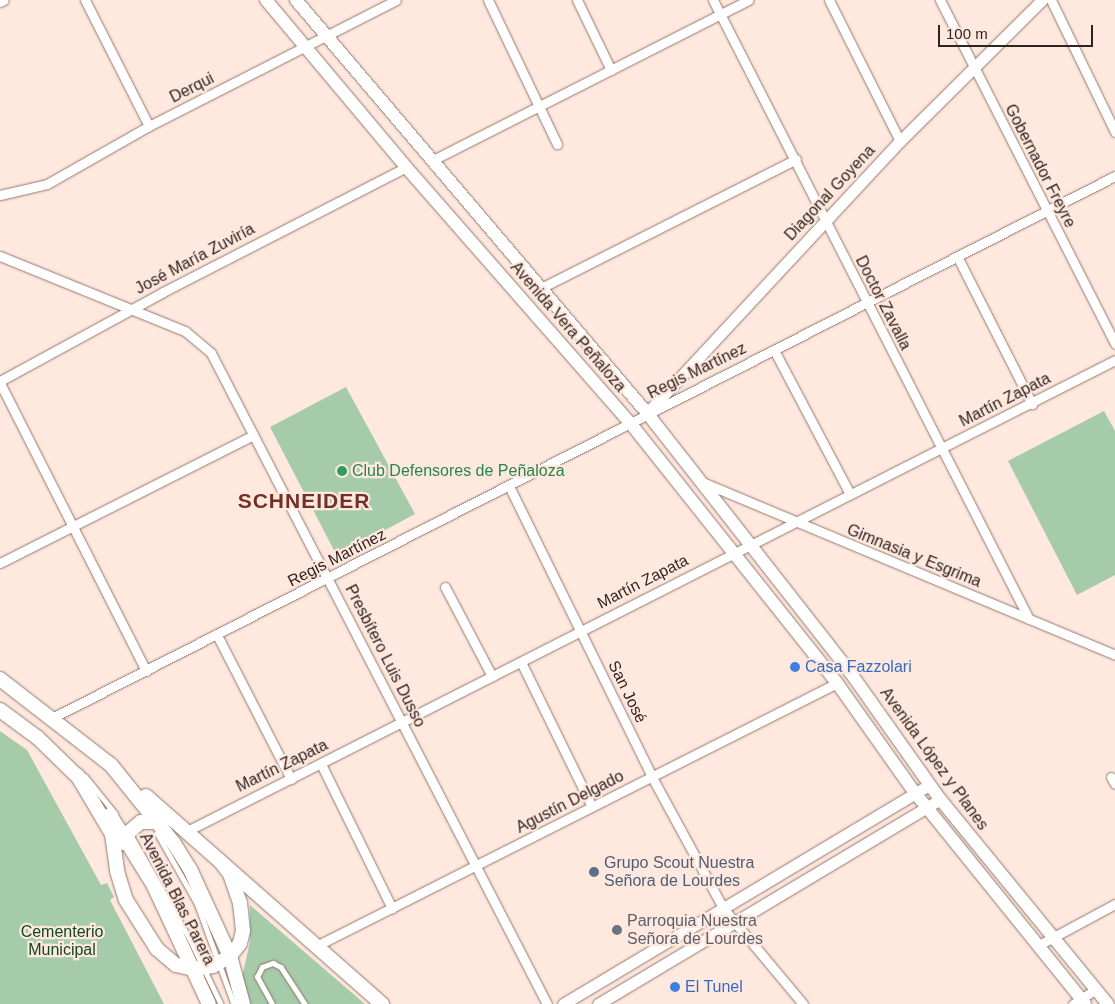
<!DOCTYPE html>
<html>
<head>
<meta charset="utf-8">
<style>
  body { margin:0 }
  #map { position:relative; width:1115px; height:1004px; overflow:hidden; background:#ffe8de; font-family:Helvetica,sans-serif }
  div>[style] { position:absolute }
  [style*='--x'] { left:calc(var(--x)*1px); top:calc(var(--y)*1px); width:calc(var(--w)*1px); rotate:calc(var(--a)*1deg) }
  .green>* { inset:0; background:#a5cba9 }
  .roads { filter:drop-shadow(0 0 1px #92796e) drop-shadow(0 0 1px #92796e) }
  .service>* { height:4.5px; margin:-2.25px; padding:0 2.25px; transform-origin:2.25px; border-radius:2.25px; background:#fff }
  .minor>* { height:9px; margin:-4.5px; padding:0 4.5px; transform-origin:4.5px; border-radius:4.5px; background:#fff }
  .tertiary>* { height:11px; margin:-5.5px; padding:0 5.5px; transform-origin:5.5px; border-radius:5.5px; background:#fff }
  .secondary>* { height:12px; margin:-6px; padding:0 6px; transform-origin:6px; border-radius:6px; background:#fff }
  .primary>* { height:14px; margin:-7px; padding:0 7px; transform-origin:7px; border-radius:7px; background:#fff }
  .dots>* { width:14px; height:14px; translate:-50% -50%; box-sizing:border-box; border:2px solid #ffe8de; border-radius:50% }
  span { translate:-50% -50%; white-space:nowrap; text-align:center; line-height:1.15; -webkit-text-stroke:4.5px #ffe8de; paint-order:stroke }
  .street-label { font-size:16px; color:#2f2520 }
  .leisure-label { font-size:16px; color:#27864d }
  .left { translate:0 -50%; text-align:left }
  .shop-label { font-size:16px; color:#366cbe }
  .service-label { font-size:16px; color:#4e5e75 }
  .worship-label { font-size:16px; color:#5b616d }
  .park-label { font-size:16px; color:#0e481c }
  .district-label { font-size:21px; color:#742f26; font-weight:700; letter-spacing:1px }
  .scale { position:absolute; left:938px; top:25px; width:155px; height:22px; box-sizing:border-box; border:2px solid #2f2520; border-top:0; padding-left:6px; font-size:15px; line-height:18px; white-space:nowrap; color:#2f2520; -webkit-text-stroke:4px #ffe8de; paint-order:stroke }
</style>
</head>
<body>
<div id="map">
  <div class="green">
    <i style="clip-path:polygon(346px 387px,415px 514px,337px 556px,270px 427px)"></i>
    <i style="clip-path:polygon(1104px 411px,1115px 431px,1115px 575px,1077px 595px,1008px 461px)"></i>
    <i style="clip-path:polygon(0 731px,27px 750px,101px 885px,107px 883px,114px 897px,110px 900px,164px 1004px,0 1004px)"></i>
    <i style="clip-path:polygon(250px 905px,365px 1004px,249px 1004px,242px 977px,250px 942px)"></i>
  </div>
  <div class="roads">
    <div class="service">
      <i style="--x:85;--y:776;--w:48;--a:51"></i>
      <i style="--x:157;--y:833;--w:81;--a:60.3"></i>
      <i style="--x:197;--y:903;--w:108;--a:69.9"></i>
      <i style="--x:131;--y:835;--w:120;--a:60.4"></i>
      <i style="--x:190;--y:939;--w:72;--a:64.5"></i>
      <i style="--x:272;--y:1004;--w:31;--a:-119"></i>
      <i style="--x:257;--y:977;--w:11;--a:-63"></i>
      <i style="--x:262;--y:967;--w:12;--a:-20"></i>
      <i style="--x:273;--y:963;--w:9;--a:27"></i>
      <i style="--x:281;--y:967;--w:44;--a:57"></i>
    </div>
    <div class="minor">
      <i style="--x:85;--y:0;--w:141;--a:63.1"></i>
      <i style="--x:488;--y:0;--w:160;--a:64.4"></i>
      <i style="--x:577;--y:0;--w:78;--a:64.1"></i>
      <i style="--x:713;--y:0;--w:695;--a:62.96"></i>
      <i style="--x:829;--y:0;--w:158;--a:63.3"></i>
      <i style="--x:940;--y:0;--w:386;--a:63"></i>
      <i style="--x:1051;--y:0;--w:147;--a:64.1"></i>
      <i style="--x:0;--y:2;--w:4;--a:-27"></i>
      <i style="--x:431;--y:161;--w:356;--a:-26.9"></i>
      <i style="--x:0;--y:195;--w:48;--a:-13.2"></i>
      <i style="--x:47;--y:184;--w:117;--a:-29.6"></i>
      <i style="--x:149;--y:126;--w:277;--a:-27"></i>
      <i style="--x:0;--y:256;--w:200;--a:22.1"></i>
      <i style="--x:185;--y:331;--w:34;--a:40"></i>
      <i style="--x:211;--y:353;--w:733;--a:62.7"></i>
      <i style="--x:958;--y:258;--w:164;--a:63.1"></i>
      <i style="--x:539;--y:289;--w:288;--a:-26.8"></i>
      <i style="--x:774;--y:350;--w:163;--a:62.2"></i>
      <i style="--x:0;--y:381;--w:186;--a:-28.6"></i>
      <i style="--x:163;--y:292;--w:273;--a:-27.2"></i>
      <i style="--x:0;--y:383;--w:323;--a:63.1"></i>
      <i style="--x:702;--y:482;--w:448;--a:22.7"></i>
      <i style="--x:509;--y:486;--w:324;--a:63.8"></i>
      <i style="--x:652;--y:777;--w:149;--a:61.5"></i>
      <i style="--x:723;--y:908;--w:125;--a:50.2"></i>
      <i style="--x:0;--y:563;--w:284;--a:-26.8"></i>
      <i style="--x:445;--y:587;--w:101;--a:62.2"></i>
      <i style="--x:217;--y:635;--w:162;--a:62.8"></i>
      <i style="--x:521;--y:662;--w:161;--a:63.9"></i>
      <i style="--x:52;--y:718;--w:1193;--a:-27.02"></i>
      <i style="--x:321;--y:764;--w:161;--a:63.8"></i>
      <i style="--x:1111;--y:777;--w:8;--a:60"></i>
      <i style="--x:185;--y:832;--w:1043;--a:-26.91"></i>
      <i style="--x:316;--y:946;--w:584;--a:-26.78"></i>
      <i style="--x:1037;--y:946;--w:89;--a:-28.3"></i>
      <i style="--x:1073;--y:1004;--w:27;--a:-33"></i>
    </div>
    <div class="tertiary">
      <i style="--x:647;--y:413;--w:371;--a:-47.1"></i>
      <i style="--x:900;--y:141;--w:200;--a:-44.8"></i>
      <i style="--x:563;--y:1004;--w:427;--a:-30.9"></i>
      <i style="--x:598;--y:1004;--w:399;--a:-30.9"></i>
    </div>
    <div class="secondary">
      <i style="--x:266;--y:0;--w:218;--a:50"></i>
      <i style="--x:406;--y:167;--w:342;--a:48.8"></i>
      <i style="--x:631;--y:424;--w:331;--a:51.5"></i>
      <i style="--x:837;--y:683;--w:135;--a:54.7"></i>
      <i style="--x:915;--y:793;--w:271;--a:51.1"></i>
      <i style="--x:296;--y:0;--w:542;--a:49.64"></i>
      <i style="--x:647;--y:413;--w:329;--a:51.9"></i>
      <i style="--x:850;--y:672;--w:156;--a:54.7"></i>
      <i style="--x:940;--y:799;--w:265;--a:50.7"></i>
    </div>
    <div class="primary">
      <i style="--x:0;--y:679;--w:140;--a:37.8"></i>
      <i style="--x:111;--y:765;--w:99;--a:51.2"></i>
      <i style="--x:173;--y:842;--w:32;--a:58"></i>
      <i style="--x:190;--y:869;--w:96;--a:65.3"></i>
      <i style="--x:230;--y:956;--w:50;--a:74.8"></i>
      <i style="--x:0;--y:710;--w:47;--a:36.4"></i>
      <i style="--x:38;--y:738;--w:62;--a:44.3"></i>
      <i style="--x:77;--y:775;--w:69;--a:59.3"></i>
      <i style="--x:112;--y:834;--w:37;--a:82"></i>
      <i style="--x:117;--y:871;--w:30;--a:73"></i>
      <i style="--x:126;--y:900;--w:58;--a:57.7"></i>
      <i style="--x:157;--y:949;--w:25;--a:40"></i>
      <i style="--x:176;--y:965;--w:18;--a:13"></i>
      <i style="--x:194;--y:969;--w:19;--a:-9"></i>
      <i style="--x:213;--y:966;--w:20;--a:-30"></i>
      <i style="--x:230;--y:956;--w:16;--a:-52"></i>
      <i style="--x:240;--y:943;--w:12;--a:-76"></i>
      <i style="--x:243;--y:931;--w:28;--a:-96"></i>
      <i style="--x:240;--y:903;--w:31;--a:-109"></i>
      <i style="--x:230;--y:874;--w:15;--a:-127"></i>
      <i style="--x:146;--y:796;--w:315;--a:41.4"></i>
      <i style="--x:110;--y:815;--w:81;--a:58.1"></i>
      <i style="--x:153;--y:884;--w:132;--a:65"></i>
      <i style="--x:123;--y:843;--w:13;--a:-61"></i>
      <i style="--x:129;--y:832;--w:16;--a:-40"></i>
      <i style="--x:141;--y:822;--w:20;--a:0"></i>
    </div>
  </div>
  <div class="dots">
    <i style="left:342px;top:471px;background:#2e9e5b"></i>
    <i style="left:795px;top:667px;background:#3f7fe0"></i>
    <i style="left:594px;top:872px;background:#5c6f8a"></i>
    <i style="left:617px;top:930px;background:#6b7280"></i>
    <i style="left:675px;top:987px;background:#3f7fe0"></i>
  </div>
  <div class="street-label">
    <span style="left:192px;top:88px;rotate:-27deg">Derqui</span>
    <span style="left:1040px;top:166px;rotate:63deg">Gobernador Freyre</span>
    <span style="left:830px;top:193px;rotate:-47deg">Diagonal Goyena</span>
    <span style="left:195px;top:259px;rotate:-28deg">José María Zuviría</span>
    <span style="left:883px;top:303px;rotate:63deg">Doctor Zavalla</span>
    <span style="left:568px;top:327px;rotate:49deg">Avenida Vera Peñaloza</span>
    <span style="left:697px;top:371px;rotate:-26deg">Regis Martínez</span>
    <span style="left:1005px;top:400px;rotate:-27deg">Martín Zapata</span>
    <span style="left:914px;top:556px;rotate:22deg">Gimnasia y Esgrima</span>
    <span style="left:337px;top:558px;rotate:-27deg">Regis Martínez</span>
    <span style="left:643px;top:582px;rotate:-27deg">Martín Zapata</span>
    <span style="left:385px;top:656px;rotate:63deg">Presbítero Luis Dusso</span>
    <span style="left:627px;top:692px;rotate:64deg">San José</span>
    <span style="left:934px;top:759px;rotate:54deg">Avenida López y Planes</span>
    <span style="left:282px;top:766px;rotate:-26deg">Martín Zapata</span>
    <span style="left:570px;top:802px;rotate:-27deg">Agustín Delgado</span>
    <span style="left:177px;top:899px;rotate:63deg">Avenida Blas Parera</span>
  </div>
  <div class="leisure-label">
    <span class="left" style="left:352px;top:471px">Club Defensores de Peñaloza</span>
  </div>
  <div class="shop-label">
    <span class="left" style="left:805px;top:667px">Casa Fazzolari</span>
    <span class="left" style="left:685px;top:987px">El Tunel</span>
  </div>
  <div class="service-label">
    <span class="left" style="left:604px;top:872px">Grupo Scout Nuestra<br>Señora de Lourdes</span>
  </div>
  <div class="worship-label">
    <span class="left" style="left:627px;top:930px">Parroquia Nuestra<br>Señora de Lourdes</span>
  </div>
  <div class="park-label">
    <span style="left:62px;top:941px">Cementerio<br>Municipal</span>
  </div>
  <div class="district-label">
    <span style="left:304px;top:501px">SCHNEIDER</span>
  </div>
  <div class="scale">100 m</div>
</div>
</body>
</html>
